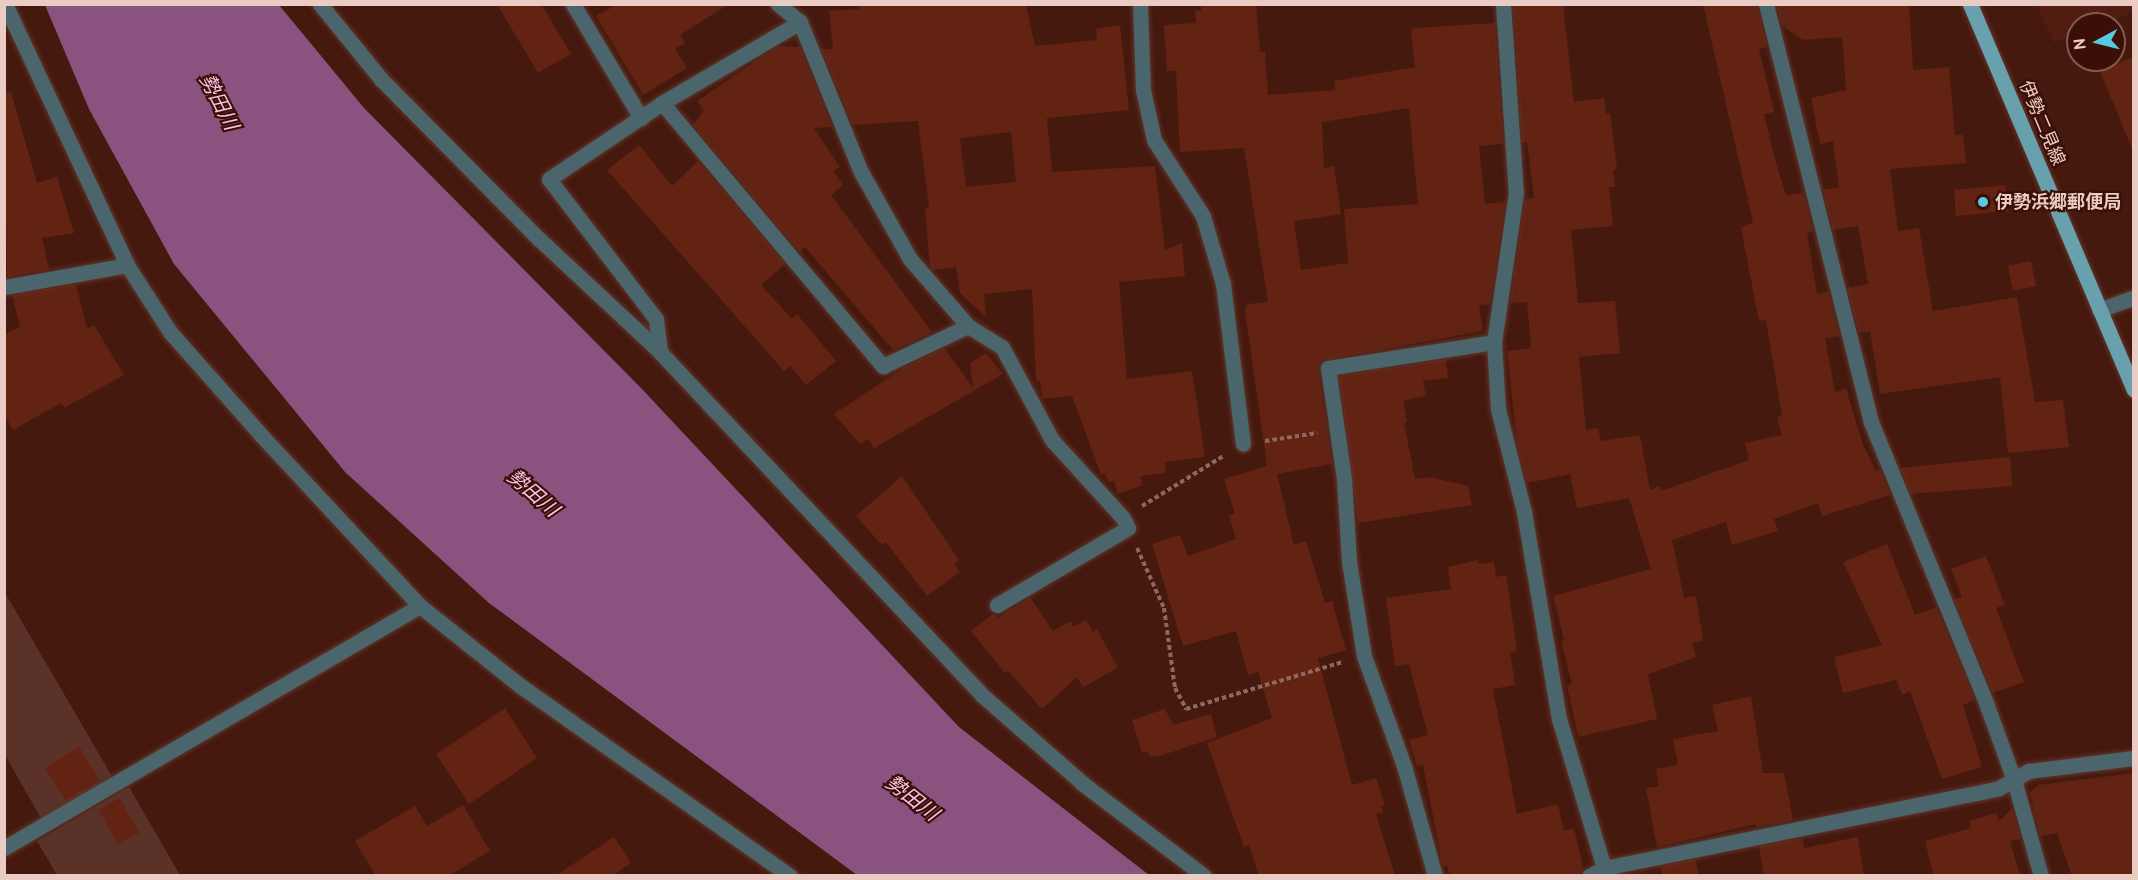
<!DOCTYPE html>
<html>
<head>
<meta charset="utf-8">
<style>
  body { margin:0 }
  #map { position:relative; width:2138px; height:880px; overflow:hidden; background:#46190e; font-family:Cabin,"Noto Sans JP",sans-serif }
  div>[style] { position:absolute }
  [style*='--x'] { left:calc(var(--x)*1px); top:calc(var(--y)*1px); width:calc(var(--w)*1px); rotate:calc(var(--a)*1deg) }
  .built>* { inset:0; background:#521d10 }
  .green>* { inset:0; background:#5b3228 }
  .water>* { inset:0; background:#8a527e }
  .building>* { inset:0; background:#622313 }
  .path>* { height:4px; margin-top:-2px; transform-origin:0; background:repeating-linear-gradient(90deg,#8e685e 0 4.5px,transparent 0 7.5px) }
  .roads { filter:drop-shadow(0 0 2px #60362b) drop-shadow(0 0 2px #60362b) }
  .minor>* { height:15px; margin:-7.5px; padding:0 7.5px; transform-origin:7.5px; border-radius:7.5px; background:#4b656c }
  .major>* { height:15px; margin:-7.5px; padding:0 7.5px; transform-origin:7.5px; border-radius:7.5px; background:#69a0ae }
  .dots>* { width:16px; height:16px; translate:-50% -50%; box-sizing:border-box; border:3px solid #3b0f05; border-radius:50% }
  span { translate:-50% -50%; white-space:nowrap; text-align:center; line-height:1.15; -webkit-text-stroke:4.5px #3b0f05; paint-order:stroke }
  .street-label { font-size:18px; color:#eaccc4 }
  .poi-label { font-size:18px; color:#eaccc4; font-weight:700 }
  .left { translate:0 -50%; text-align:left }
  .water-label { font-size:20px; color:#f8c5eb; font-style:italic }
  .frame { position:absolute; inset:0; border:6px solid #eaccc4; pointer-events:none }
  .north { position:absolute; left:2066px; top:12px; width:60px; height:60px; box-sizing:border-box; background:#3b0f05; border:2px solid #815b51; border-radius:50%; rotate:263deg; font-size:16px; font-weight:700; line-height:24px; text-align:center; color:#eaccc4 }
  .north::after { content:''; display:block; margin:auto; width:21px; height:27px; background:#57c9e2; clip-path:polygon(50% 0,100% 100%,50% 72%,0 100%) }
</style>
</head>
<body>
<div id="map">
  <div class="built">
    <i style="clip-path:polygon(2037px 5px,2133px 5px,2133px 12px,2103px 24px,2078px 24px,2078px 34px,2054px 43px)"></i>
  </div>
  <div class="green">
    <i style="clip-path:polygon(4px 591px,113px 778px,42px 820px,5px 755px)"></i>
    <i style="clip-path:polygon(129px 787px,180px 875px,57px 875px,37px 841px)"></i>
  </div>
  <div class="water">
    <i style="clip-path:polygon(45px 5px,279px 5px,364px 108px,641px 388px,959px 727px,1149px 875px,857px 875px,489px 603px,345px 472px,174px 264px,89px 109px)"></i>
  </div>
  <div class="building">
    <i style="clip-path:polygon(497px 4px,541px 4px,571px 54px,538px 73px)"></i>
    <i style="clip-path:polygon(618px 4px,729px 4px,680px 35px,685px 43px,675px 49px,687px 68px,643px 95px,596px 16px)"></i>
    <i style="clip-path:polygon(evenodd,859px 4px,1026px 4px,1035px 46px,1097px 40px,1096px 29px,1120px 25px,1129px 110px,1047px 118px,1052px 172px,1155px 166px,1165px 250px,1182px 243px,1185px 276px,1119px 282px,1127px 379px,1192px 371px,1205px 457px,1165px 462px,1166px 473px,1140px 476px,1143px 485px,1118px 494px,1114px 481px,1109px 483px,1105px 474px,1101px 475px,1072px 396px,1042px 399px,1040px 381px,1036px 381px,1032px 289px,984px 294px,986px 317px,960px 293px,956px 267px,933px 270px,930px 267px,925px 208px,929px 208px,918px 121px,853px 125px,821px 49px,833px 49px,829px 11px,859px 9px,859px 4px,1011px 132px,1016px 182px,966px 187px,960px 138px,1011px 132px)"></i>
    <i style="clip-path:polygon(evenodd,1201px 4px,1256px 4px,1260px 52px,1265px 52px,1268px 95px,1335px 90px,1334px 81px,1415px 67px,1411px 32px,1414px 28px,1495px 23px,1503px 144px,1479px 146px,1485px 204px,1505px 202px,1490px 304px,1479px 305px,1483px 331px,1322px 360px,1318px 369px,1332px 464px,1277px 474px,1294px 545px,1306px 541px,1325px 603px,1332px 601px,1346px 650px,1318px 658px,1352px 785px,1376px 778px,1385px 805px,1381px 806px,1383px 812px,1376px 814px,1395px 876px,1259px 876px,1249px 845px,1244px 847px,1207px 743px,1272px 718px,1258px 672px,1248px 675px,1236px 631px,1183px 646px,1152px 544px,1180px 535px,1188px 556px,1236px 539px,1229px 515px,1235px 514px,1224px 479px,1267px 466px,1245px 310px,1248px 304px,1268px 302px,1244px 148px,1180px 152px,1176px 71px,1167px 71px,1164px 25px,1196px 23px,1195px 11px,1201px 11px,1201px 4px,1409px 108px,1418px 204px,1344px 209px,1348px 263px,1301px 270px,1294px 221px,1341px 214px,1334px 166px,1324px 168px,1322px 122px,1409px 108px)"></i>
    <i style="clip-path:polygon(1513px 4px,1563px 4px,1574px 102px,1604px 98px,1606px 114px,1610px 113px,1617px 169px,1613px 170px,1615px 187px,1609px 187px,1613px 226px,1571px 230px,1578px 303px,1615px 301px,1620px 353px,1579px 357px,1586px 430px,1598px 428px,1601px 441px,1640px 435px,1650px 490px,1660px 486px,1661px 491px,1749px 460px,1745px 443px,1782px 435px,1777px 417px,1782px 415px,1766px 320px,1759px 321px,1741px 228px,1753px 222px,1703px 4px,1756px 4px,1767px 47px,1759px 49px,1774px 112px,1764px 114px,1776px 163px,1786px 195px,1803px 193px,1813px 232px,1807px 233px,1817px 294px,1828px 292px,1839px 336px,1825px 338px,1835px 392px,1846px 389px,1864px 447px,1876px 471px,1880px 470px,1890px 495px,1822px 516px,1818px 503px,1774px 519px,1778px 531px,1732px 545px,1726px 522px,1672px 540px,1684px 598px,1696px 596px,1703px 641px,1692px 643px,1696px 657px,1648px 674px,1657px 719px,1578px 737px,1567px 685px,1572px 684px,1561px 641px,1564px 640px,1553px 596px,1651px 569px,1629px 498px,1577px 508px,1570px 474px,1527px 483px,1517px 444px,1507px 351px,1531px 348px,1527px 302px,1510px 303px,1525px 199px,1534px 198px,1527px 142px,1522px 143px)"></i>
    <i style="clip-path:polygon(1776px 4px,1909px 4px,1913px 70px,1949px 67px,1955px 135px,1963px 135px,1966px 163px,1890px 169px,1898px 231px,1919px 228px,1933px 311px,2017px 297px,2035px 402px,2063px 400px,2069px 447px,2008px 453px,2000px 377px,1880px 394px,1870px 331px,1859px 333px,1847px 288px,1868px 284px,1858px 226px,1833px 230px,1823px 190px,1839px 187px,1833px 141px,1820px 144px,1811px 98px,1846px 90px,1842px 37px,1803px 40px,1782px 26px)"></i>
    <i style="clip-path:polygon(778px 46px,800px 47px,832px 127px,814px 128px,840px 167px,833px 171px,843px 185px,831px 195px,932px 332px,893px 350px,805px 247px,800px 252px,693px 125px,704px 110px,697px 101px)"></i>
    <i style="clip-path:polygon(2133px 57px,2133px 151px,2100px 71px)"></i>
    <i style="clip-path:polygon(11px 92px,37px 183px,57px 177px,74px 233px,42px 238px,49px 269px,7px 277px,4px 93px)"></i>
    <i style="clip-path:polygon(639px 145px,672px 186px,698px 161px,785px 264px,761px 285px,792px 319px,797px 314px,836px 361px,806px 385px,790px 366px,784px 371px,607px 170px)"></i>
    <i style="clip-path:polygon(2005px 185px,2008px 211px,1956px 216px,1954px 190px)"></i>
    <i style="clip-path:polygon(2031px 261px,2036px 286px,2013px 291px,2008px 266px)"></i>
    <i style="clip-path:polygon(76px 284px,87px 329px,94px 325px,124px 375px,64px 408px,61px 403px,13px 430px,4px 414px,4px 335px,20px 327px,12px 295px)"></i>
    <i style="clip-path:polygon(944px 348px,973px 388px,970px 363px,986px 353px,1003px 374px,874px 448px,868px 439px,860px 444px,834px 414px,906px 366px)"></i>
    <i style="clip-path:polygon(1446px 359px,1448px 378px,1423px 381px,1426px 396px,1403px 401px,1407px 422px,1404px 423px,1415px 479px,1430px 477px,1468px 486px,1472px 505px,1358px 523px,1339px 376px)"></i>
    <i style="clip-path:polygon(2010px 457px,2012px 486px,1911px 494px,1900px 468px)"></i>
    <i style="clip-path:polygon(902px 476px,959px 560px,954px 564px,960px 572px,927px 596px,886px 542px,882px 545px,856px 516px)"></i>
    <i style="clip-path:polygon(1887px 544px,1915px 615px,1936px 607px,1975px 700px,1963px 705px,1982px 767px,1942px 779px,1910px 691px,1902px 695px,1896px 680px,1843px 693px,1834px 657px,1882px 645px,1843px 562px)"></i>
    <i style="clip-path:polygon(1986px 556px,2005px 605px,1996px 608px,2024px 682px,1993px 693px,1954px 599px,1962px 597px,1951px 569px)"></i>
    <i style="clip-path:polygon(1478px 560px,1479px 564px,1494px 562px,1496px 577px,1506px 575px,1517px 651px,1510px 652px,1515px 685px,1493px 689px,1517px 814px,1558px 804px,1564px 831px,1574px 828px,1583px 868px,1579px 876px,1450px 876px,1447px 865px,1443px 867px,1423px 765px,1417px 766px,1409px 740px,1428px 735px,1409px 664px,1395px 666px,1386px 598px,1451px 589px,1448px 567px)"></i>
    <i style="clip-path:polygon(1030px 597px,1053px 631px,1071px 621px,1073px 627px,1086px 620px,1093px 632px,1097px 629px,1118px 668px,1083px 687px,1077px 677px,1042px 709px,1008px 671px,1005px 673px,971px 631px,993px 614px,998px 618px)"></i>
    <i style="clip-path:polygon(1751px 696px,1763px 773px,1784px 773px,1793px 820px,1756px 827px,1756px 824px,1657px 847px,1646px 788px,1659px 786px,1656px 769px,1678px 765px,1673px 739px,1718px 731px,1712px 705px)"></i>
    <i style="clip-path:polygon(505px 708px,537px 758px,469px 804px,436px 754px)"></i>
    <i style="clip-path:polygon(1165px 709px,1173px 725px,1211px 714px,1217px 737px,1160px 756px,1150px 757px,1148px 751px,1142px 753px,1132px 720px)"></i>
    <i style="clip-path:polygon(79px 747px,100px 781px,66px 801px,45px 768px)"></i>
    <i style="clip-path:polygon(2133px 773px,2133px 876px,2072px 876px,2057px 833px,2040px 836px,2030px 792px,2038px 785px)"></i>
    <i style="clip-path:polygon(120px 798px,139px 833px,117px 844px,99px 810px)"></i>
    <i style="clip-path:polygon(463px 805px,490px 851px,448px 876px,376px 876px,355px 841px,415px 806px,427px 826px)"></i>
    <i style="clip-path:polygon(2012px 809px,2021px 839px,2010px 841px,2020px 876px,1934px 876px,1925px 841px,1971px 828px,1969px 821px,1996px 813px,1999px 821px)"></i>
    <i style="clip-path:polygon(614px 837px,631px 863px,612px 876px,555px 876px)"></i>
    <i style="clip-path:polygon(1858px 837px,1864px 876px,1764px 876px,1759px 846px,1797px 839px,1803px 839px,1804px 848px)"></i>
    <i style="clip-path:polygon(1696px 859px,1699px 876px,1662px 876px,1661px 866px)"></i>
  </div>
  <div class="path">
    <i style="--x:1265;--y:441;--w:53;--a:-8.7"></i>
    <i style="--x:1142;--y:506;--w:97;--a:-31.6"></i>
    <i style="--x:1137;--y:548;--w:66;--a:65.8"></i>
    <i style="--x:1164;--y:608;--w:81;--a:82.2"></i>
    <i style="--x:1175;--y:688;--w:24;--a:62"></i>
    <i style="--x:1186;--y:709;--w:164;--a:-16.7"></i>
  </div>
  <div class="roads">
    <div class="minor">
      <i style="--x:5;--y:4;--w:288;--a:64.9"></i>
      <i style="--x:127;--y:265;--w:80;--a:57.3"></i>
      <i style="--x:170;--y:332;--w:137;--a:48.5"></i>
      <i style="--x:261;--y:435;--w:233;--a:47.1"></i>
      <i style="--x:420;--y:606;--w:130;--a:38.5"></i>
      <i style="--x:522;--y:687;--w:328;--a:35.2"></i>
      <i style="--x:320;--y:4;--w:97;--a:50.9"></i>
      <i style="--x:381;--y:79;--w:225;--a:45.4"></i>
      <i style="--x:539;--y:239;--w:166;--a:43"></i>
      <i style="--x:660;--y:352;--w:470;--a:46.8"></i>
      <i style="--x:982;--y:695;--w:133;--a:41.3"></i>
      <i style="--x:1082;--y:783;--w:153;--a:37.3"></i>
      <i style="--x:573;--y:4;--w:133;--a:59.2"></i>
      <i style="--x:778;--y:4;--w:28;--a:39"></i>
      <i style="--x:800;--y:22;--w:162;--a:67.9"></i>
      <i style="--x:861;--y:172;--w:100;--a:60.6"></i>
      <i style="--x:910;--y:259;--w:89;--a:49.1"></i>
      <i style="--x:968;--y:326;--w:40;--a:32"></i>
      <i style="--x:1002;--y:347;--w:106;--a:61.7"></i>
      <i style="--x:1052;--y:440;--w:105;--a:47.7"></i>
      <i style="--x:1123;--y:518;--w:11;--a:63"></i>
      <i style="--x:1128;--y:528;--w:152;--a:149.6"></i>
      <i style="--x:1140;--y:4;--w:86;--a:88"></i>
      <i style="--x:1143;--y:90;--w:51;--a:77.6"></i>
      <i style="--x:1154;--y:140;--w:90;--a:57.2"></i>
      <i style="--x:1203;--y:216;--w:71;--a:73.6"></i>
      <i style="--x:1223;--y:284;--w:161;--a:82.9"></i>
      <i style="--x:1503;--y:4;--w:189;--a:86.1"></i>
      <i style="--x:1516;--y:193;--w:151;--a:98.4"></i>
      <i style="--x:1494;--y:342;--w:67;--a:86.6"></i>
      <i style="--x:1498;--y:409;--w:106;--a:75.8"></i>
      <i style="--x:1524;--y:512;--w:210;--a:80.4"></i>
      <i style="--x:1559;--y:719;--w:156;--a:73.2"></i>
      <i style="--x:1766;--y:4;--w:431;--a:75.9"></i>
      <i style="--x:1871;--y:422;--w:300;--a:67.7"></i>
      <i style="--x:1985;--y:700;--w:85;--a:70.1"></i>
      <i style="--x:2014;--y:780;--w:100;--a:74.3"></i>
      <i style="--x:662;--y:103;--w:344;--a:50"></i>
      <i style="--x:883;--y:366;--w:94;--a:-25.2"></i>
      <i style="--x:4;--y:287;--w:125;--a:-10.1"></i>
      <i style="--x:2099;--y:310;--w:37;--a:-20"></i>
      <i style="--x:660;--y:352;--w:33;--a:-97"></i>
      <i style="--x:656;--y:319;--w:176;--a:-127.4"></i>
      <i style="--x:549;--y:179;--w:136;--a:-33.9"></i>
      <i style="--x:662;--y:103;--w:160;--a:-30.4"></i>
      <i style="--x:4;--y:848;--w:481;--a:-30.2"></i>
      <i style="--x:1435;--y:876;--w:114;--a:-105.7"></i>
      <i style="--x:1404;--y:766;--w:117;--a:-110"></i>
      <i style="--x:1364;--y:656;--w:96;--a:-99"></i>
      <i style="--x:1349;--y:561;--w:82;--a:-93.5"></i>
      <i style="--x:1344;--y:479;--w:112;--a:-98.2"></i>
      <i style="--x:1328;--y:368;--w:168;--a:-8.9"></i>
      <i style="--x:1589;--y:876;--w:17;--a:-28"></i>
      <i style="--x:1604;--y:868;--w:403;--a:-11.4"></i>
      <i style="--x:1999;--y:788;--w:34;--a:-30"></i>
      <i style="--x:2029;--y:771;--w:106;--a:-7.1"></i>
    </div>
    <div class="major">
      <i style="--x:1970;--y:4;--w:419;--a:67"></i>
    </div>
  </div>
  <div class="dots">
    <i style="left:1983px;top:202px;background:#57c9e2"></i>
  </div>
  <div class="street-label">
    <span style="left:2042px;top:123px;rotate:67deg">伊勢二見線</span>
  </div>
  <div class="poi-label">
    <span class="left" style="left:1995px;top:202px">伊勢浜郷郵便局</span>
  </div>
  <div class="water-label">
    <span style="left:219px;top:102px;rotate:63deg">勢田川</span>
    <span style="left:533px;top:493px;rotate:41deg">勢田川</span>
    <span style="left:912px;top:798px;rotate:38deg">勢田川</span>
  </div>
  <div class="frame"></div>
  <div class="north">N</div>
</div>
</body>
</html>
